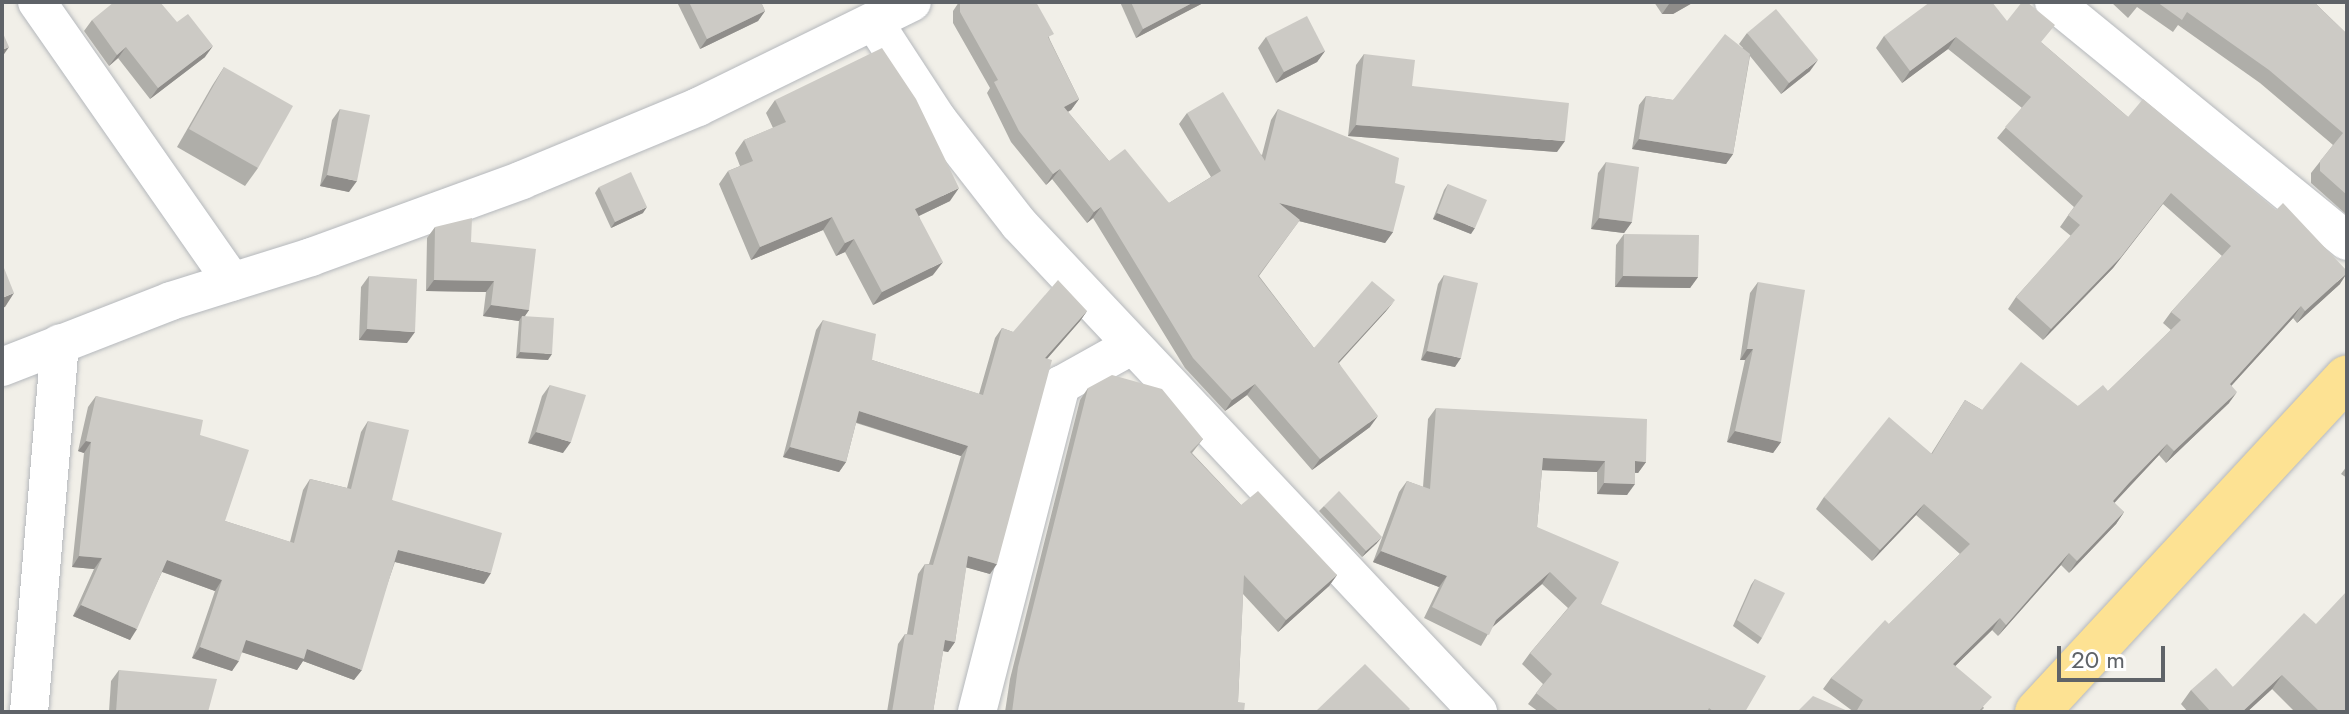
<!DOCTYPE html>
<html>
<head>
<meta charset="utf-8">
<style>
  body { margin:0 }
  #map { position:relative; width:2349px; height:714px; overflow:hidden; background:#f1efe8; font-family:Jost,sans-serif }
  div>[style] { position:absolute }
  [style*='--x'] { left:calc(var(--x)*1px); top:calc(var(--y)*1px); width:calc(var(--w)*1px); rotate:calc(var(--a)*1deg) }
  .roads { filter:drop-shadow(0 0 2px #b5b8bc) drop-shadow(0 0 2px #b5b8bc) }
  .minor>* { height:38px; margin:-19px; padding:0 19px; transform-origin:19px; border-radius:19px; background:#fff }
  .highway>* { height:44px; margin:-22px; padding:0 22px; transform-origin:22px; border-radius:22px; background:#fde293 }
  .wall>* { inset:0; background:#afaea9 }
  .shaded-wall>* { inset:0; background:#8f8d8a }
  .building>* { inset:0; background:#cccac5 }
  span { translate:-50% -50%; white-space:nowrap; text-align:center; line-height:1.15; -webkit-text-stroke:6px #fff; paint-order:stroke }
  .frame { position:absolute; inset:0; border:4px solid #5f6368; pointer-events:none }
  .scale { position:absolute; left:2057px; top:646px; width:108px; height:36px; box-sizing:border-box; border:4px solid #5f6368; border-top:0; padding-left:10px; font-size:24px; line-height:28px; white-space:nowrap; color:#5f6368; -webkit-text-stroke:6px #fff; paint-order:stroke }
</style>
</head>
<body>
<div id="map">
  <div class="roads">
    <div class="minor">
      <i style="--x:37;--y:2;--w:341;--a:55.1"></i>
      <i style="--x:2054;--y:2;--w:378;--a:39.2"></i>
      <i style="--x:874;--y:22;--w:117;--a:56.9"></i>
      <i style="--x:938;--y:120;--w:132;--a:52.1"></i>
      <i style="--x:1019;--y:224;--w:670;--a:46.75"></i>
      <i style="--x:2;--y:367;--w:181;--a:-21.3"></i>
      <i style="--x:171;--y:301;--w:147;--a:-17.4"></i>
      <i style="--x:311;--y:257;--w:225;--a:-20"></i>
      <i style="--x:522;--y:180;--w:191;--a:-22.5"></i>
      <i style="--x:698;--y:107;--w:238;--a:-26.1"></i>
      <i style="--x:29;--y:712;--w:370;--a:-85.2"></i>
      <i style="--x:977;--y:712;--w:338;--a:-75.6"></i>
      <i style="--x:1061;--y:385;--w:80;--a:-29.1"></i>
    </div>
    <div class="highway">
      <i style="--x:2037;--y:712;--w:456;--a:-47.2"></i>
    </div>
  </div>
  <div class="wall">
    <i style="clip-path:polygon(677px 2px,761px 2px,765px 11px,758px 21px,700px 49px)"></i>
    <i style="clip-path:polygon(959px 2px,1036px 2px,1050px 40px,1079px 99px,1071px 110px,1068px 112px,1109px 161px,1169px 203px,1211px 177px,1179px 124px,1187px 113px,1262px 155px,1271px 120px,1278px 109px,1395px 183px,1393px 232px,1385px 243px,1299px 221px,1259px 276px,1314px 348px,1387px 310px,1339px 363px,1370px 427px,1312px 470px,1247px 395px,1225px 411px,1185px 368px,1093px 218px,1087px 223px,1052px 179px,1046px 185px,1011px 142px,987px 93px,990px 88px,953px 23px,953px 11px)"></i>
    <i style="clip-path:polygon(1120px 2px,1205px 2px,1136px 38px)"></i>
    <i style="clip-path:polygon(1654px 2px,1694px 2px,1673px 14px,1662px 14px)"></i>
    <i style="clip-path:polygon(2111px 2px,2314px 2px,2347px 34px,2347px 215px,2311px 183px,2311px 173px,2333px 145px,2260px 83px,2178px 25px,2173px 32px,2137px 7px,2128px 18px)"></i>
    <i style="clip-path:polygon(92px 20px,205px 57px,150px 99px,118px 58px,109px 66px,84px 31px)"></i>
    <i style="clip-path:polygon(2007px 21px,2042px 43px,2128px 117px,2340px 284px,2297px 323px,2293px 318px,2231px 386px,2229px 403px,2166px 463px,2159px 455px,2121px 495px,2114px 503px,2124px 512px,2116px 524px,2069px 573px,2061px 565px,1998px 636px,1992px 630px,1955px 666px,1984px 708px,1980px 712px,1854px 712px,1823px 689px,1831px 678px,1889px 624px,1960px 554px,1916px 515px,1872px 561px,1816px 509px,1824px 497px,1931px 454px,1965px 400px,1982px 410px,2078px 406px,2108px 391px,2171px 330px,2163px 323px,2171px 312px,2222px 256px,2163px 204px,2113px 268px,2043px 340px,2008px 309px,2016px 297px,2071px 236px,2060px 227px,2074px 207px,1997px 138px,2022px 108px,1948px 49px,1902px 83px,1876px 48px,1884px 36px)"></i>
    <i style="clip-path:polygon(1747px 33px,1810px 71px,1781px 94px,1750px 56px,1733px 154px,1726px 164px,1632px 149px,1639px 105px,1646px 96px,1673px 100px,1743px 48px,1739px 44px)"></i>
    <i style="clip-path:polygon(1266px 37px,1325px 51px,1317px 62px,1276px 83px,1258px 48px)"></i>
    <i style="clip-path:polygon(1364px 54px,1412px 86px,1557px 152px,1348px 136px,1356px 65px)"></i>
    <i style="clip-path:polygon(224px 67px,258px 168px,245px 186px,177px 147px,212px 86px)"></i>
    <i style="clip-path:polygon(775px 100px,950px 201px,919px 216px,933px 275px,873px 305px,845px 252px,836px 256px,823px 230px,751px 260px,719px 184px,728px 171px,740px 166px,735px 153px,744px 140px,773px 128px,766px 113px)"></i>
    <i style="clip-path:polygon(340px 109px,349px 192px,320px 186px,332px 120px)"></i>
    <i style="clip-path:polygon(1606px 162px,1632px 222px,1624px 233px,1591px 229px,1598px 173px)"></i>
    <i style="clip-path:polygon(1448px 184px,1471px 234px,1433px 219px,1444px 190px)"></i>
    <i style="clip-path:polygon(599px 187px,643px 213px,611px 228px,595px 193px)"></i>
    <i style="clip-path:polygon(435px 227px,471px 242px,529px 310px,525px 316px,548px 360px,516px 358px,519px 321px,483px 316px,486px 292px,426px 291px,427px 238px)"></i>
    <i style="clip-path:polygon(1624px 234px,1698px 277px,1690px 288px,1615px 287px,1616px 245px)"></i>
    <i style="clip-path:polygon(1444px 275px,1455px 367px,1421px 360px,1438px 284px)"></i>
    <i style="clip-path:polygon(369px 276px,407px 343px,359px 340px,361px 287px)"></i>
    <i style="clip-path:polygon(1758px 282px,1781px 442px,1773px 453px,1727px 442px,1745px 360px,1740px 360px,1750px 293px)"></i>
    <i style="clip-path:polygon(1087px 311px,1080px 321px,1047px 359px,990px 574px,966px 567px,955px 642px,948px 652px,943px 651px,933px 712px,887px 712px,898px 644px,905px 634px,907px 634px,918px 574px,925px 564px,929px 564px,961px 456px,856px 423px,846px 462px,839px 472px,783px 457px,816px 330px,823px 320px,872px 360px,979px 394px,995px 338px,1002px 328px,1013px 332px)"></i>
    <i style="clip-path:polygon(550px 385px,563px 453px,528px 443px,542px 396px)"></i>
    <i style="clip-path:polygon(1088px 388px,1203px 439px,1192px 453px,1241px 505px,1337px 575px,1329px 586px,1278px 632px,1243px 594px,1238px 702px,1244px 712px,1005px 712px,1010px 679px,1080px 400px)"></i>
    <i style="clip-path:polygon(96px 396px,200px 435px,225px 521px,290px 542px,303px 490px,310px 479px,347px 488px,361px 432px,368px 421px,392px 500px,484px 584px,395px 562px,354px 680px,303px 661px,297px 670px,242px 652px,232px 671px,192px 658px,215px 591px,162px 572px,130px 640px,73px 616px,94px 569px,72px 567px,84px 453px,78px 451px,88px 407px)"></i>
    <i style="clip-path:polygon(1436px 408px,1646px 462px,1638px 473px,1635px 473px,1627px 495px,1597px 494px,1597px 472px,1542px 470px,1537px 527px,1601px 604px,1745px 712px,1539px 712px,1528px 704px,1543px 684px,1522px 664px,1530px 653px,1568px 608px,1542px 584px,1492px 627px,1481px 646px,1424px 618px,1439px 587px,1373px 562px,1399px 492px,1407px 481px,1423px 487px,1428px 419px)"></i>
    <i style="clip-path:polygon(2347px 466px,2347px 478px,2341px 474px)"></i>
    <i style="clip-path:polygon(1324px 506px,1377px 543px,1362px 557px,1319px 511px)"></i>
    <i style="clip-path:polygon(1755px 579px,1762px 638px,1758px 644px,1733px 626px,1751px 585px)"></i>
    <i style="clip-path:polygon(2316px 624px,2347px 712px,2295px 712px,2272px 689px,2247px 712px,2188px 712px,2181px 704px,2191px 690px,2233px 687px)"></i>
    <i style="clip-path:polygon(119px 670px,208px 712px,109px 712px,111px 681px)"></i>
  </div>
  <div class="shaded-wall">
    <i style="clip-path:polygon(1194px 2px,1205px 2px,1136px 38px,1143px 29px)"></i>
    <i style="clip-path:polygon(1683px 2px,1694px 2px,1673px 14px,1662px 14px,1669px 4px)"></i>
    <i style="clip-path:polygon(765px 11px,758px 21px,700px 49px,707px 39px)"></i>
    <i style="clip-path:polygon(1956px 37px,1948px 49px,1902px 83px,1910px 71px)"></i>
    <i style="clip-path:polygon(213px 46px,205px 57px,150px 99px,158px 88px)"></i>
    <i style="clip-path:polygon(9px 47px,2px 57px,2px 50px)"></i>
    <i style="clip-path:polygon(126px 47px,118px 58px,109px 66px,117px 55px)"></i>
    <i style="clip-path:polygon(1325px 51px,1317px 62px,1276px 83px,1284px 72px)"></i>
    <i style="clip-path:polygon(1818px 60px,1810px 71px,1781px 94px,1789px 83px)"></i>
    <i style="clip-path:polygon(1079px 99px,1071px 110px,1056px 117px,1064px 107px)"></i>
    <i style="clip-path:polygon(1356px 125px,1565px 141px,1557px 152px,1348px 136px)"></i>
    <i style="clip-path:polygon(1639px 139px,1733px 154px,1726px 164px,1632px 149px)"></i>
    <i style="clip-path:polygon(1060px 169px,1052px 179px,1046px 185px,1053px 174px)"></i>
    <i style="clip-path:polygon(327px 175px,357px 181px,349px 192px,320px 186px)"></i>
    <i style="clip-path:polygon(959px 188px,950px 201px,906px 222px,915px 209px)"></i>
    <i style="clip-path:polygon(2171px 193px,2113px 268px,2043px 340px,2051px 329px)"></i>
    <i style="clip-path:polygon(1279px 203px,1393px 232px,1385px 243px,1299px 221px)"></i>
    <i style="clip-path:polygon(647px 207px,643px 213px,611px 228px,615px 222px)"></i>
    <i style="clip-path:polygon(1101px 207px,1093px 218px,1087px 223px,1094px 212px)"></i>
    <i style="clip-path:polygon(1437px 213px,1475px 228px,1471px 234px,1433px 219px)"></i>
    <i style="clip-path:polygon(832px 217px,823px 230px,751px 260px,760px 247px)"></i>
    <i style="clip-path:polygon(1599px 218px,1632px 222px,1624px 233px,1591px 229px)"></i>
    <i style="clip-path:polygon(854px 239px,845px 252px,836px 256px,845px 243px)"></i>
    <i style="clip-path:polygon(943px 262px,933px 275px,873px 305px,882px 292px)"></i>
    <i style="clip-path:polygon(2347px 273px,2340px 284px,2297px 323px,2305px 311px)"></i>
    <i style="clip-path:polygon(1623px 276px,1698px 277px,1690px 288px,1615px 287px)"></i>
    <i style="clip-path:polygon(434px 280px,494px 281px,486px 292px,426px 291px)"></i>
    <i style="clip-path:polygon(14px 293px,5px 307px,2px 308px,2px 298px)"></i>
    <i style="clip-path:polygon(1395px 300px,1387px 310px,1330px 372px,1338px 362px)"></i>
    <i style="clip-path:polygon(491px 305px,529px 310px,522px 320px,522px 316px,519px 321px,483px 316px)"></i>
    <i style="clip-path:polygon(2301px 306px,2293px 318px,2222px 396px,2230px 384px)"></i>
    <i style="clip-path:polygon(1087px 311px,1080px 321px,1038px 369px,1045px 358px)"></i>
    <i style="clip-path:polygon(367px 329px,415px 332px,407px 343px,359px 340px)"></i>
    <i style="clip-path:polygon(1747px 349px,1753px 349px,1745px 360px,1740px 360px)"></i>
    <i style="clip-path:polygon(1427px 351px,1461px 358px,1455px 367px,1421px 360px)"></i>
    <i style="clip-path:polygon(520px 352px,552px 354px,548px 360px,516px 358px)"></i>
    <i style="clip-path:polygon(1255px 384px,1247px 395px,1225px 411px,1232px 400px)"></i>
    <i style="clip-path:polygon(2237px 392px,2229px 403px,2166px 463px,2174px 451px)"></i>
    <i style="clip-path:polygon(859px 411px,968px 446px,961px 456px,852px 421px)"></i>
    <i style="clip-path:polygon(1378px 416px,1370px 427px,1312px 470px,1320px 459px)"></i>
    <i style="clip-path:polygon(1735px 431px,1781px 442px,1773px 453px,1727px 442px)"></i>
    <i style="clip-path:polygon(536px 432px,571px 442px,563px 453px,528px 443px)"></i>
    <i style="clip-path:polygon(86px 441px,91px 442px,84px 453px,78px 451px)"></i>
    <i style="clip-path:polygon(2167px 444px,2159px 455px,2105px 513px,2113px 501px,2129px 483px)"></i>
    <i style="clip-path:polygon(790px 447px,846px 462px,839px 472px,783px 457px)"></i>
    <i style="clip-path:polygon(1543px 458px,1605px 461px,1597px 472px,1535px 470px)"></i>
    <i style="clip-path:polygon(1635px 461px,1646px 462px,1638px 473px,1627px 472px)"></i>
    <i style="clip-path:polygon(1604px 483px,1635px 484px,1627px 495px,1597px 494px)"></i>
    <i style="clip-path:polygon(1924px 504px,1916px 515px,1872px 561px,1880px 550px)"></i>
    <i style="clip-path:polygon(2124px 512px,2116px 524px,2069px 573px,2077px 561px)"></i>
    <i style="clip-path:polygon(1382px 537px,1377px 543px,1362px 557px,1366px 551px)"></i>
    <i style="clip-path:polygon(398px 550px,491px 573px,484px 584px,391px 561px)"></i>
    <i style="clip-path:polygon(1381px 551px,1447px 576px,1439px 587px,1373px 562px)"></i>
    <i style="clip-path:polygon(2069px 553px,2061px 565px,1998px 636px,2006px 625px)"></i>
    <i style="clip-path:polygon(79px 556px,102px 558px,94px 569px,72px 567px)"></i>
    <i style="clip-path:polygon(968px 556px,997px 564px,990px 574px,961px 566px)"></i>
    <i style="clip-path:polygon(167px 560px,222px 580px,215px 591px,160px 571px)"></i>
    <i style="clip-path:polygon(1550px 572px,1542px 584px,1488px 631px,1496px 620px)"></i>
    <i style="clip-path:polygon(1337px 575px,1329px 586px,1278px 632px,1286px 620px)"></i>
    <i style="clip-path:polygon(81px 605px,137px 629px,130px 640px,73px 616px)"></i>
    <i style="clip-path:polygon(2000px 618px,1992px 630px,1945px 676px,1953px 664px)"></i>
    <i style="clip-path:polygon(246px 640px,307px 649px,362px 670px,354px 680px,303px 661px,297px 670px,238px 651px)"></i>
    <i style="clip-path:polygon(945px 640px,955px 642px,948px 652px,938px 650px)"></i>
    <i style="clip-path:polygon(200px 647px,239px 661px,232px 671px,192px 658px)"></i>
    <i style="clip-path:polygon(2282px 675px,2272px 689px,2247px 712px,2242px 712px)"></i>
  </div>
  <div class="building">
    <i style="clip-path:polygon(114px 2px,160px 2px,177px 22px,188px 14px,213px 46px,158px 88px,126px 47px,117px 55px,92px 20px)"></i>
    <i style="clip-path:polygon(689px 2px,761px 2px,765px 11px,707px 39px)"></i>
    <i style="clip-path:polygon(960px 2px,1036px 2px,1054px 34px,1048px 37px,1079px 99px,1064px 107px,1109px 161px,1125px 149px,1169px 203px,1221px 171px,1187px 113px,1223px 92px,1265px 161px,1278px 109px,1399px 158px,1395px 183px,1405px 186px,1393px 232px,1279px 203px,1300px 220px,1258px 276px,1314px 348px,1372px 281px,1395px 300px,1338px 362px,1378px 416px,1320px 459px,1255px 384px,1232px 400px,1193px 358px,1101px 207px,1094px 212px,1060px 169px,1053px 174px,1019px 131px,994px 82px,998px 80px,960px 12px)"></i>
    <i style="clip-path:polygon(1131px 2px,1194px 2px,1143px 29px)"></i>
    <i style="clip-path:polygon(1930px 2px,1992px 2px,2007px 21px,2022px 2px,2027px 2px,2055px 25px,2041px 42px,2128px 117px,2143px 99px,2276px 210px,2283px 203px,2347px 271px,2347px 273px,2305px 311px,2301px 306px,2230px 384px,2237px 392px,2174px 451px,2167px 444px,2129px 483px,2113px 501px,2124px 512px,2077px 561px,2069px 553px,2006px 625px,2000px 618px,1953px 664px,1992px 697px,1978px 712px,1856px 712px,1863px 700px,1831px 678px,1885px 620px,1889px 624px,1970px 544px,1924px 504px,1880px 550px,1824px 497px,1889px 417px,1932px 454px,1965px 400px,1982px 410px,2021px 362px,2078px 406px,2103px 385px,2108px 391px,2181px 320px,2171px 312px,2231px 246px,2171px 193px,2121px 257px,2051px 329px,2016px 297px,2080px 225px,2068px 215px,2083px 196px,2005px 127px,2031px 97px,1956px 37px,1910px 71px,1884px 36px)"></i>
    <i style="clip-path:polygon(2157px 2px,2314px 2px,2347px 34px,2347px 195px,2320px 171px,2320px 161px,2343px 133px,2269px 70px,2187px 12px,2182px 20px)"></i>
    <i style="clip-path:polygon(1776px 9px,1818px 60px,1789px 83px,1747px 33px)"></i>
    <i style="clip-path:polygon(1307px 16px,1325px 51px,1284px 72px,1266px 37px)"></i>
    <i style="clip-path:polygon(2px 31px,9px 47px,2px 50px)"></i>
    <i style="clip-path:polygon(1725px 34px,1750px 54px,1733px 154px,1639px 139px,1646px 96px,1673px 100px)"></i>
    <i style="clip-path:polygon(882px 48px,916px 99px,959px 188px,915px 209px,943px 262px,882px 292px,854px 239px,845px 243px,832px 217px,760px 247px,728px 171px,753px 161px,744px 140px,786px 122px,775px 100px)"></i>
    <i style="clip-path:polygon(1364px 54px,1415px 60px,1412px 86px,1569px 103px,1565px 141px,1356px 125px)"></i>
    <i style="clip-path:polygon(224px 67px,293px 106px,258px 168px,189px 129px)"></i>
    <i style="clip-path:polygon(340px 109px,370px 115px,357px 181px,327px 175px)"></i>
    <i style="clip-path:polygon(1606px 162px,1639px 167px,1632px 222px,1599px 218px)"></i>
    <i style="clip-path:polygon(631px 172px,647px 207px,615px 222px,599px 187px)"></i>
    <i style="clip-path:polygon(1448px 184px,1487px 200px,1475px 228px,1437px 213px)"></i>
    <i style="clip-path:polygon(472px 218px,471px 242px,536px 249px,529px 310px,491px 305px,494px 281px,434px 280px,435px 227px)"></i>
    <i style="clip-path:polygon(1624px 234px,1699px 235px,1698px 277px,1623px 276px)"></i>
    <i style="clip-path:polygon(2px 263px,14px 293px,2px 298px)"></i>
    <i style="clip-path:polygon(1444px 275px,1478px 283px,1461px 358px,1427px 351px)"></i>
    <i style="clip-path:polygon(369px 276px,417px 279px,415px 332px,367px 329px)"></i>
    <i style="clip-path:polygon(1058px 280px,1087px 311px,1045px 358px,1052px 360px,997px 564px,968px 556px,955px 642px,945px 640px,933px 712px,892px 712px,905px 634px,913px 635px,925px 564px,933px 565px,968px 446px,859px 411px,846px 462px,790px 447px,823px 320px,876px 334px,872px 360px,983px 395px,1002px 328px,1013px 332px)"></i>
    <i style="clip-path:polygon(1758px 282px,1805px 290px,1781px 442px,1735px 431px,1753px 349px,1747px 349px)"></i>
    <i style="clip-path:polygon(522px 316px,554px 318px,552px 354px,520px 352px)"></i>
    <i style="clip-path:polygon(1112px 375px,1162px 389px,1203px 439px,1190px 452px,1241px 505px,1258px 491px,1337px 575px,1286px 620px,1244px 575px,1238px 702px,1245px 703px,1244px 712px,1012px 712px,1018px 667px,1088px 388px)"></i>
    <i style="clip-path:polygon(550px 385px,586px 395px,571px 442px,536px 432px)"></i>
    <i style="clip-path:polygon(96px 396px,203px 420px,200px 435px,249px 450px,225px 521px,294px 543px,310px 479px,351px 489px,368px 421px,409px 430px,392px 500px,502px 533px,491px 573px,398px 550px,362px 670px,307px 649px,304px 659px,246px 640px,239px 661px,200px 647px,222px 580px,167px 560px,137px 629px,81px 605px,102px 558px,79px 556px,91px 442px,86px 441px)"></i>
    <i style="clip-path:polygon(1436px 408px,1647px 419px,1646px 462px,1635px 461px,1635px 484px,1604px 483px,1605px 461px,1543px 458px,1537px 527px,1619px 562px,1601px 604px,1766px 676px,1745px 712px,1714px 712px,1709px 708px,1707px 712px,1560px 712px,1536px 693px,1552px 674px,1530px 653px,1577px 598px,1550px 572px,1496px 620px,1489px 635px,1432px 607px,1447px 576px,1381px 551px,1407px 481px,1430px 489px)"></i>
    <i style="clip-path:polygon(1339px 491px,1382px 537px,1366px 551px,1324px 506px)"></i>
    <i style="clip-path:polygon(1755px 579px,1785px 593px,1762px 638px,1737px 620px)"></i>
    <i style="clip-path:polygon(2347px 591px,2347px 712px,2320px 712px,2282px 675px,2242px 712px,2211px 712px,2191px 690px,2216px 668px,2233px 687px,2304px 613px,2316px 624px)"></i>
    <i style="clip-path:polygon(1365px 664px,1410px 709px,1407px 712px,1315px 712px)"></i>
    <i style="clip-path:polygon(119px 670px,217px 679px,208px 712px,116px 712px)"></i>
    <i style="clip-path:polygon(1813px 696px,1850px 712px,1797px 712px)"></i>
  </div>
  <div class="frame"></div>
  <div class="scale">20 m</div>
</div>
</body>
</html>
